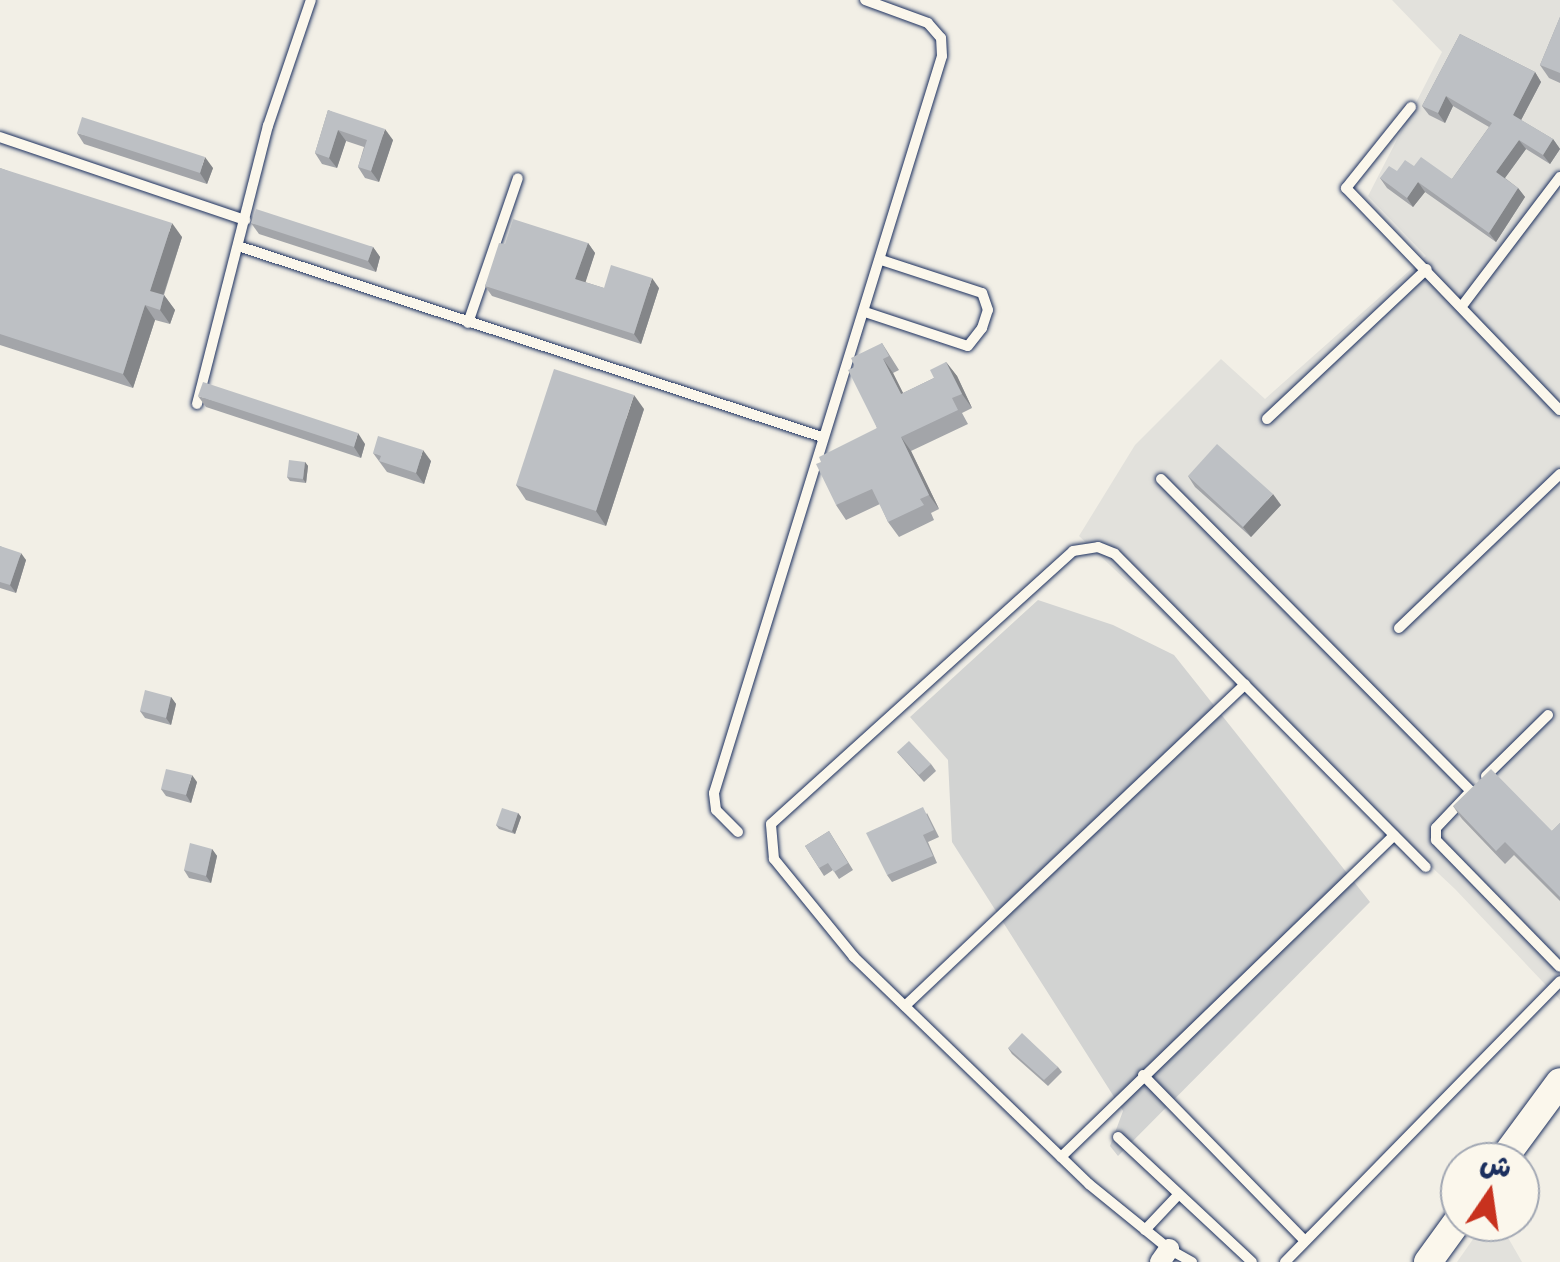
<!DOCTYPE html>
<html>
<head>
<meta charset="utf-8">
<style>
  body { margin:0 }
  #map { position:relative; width:1560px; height:1262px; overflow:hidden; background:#f2efe6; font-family:"Patrick Hand","Playpen Sans Arabic",sans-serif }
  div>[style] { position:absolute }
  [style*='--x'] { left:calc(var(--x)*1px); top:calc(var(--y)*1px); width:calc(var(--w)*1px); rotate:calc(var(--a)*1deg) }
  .built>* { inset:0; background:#e2e1dc }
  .green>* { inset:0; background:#d2d3d2 }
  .roads { filter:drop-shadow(0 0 2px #1b2f5e) drop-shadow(0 0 2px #1b2f5e) }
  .lane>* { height:10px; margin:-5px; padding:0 5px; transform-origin:5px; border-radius:5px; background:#fbf7ec }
  .street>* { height:20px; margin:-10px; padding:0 10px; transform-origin:10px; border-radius:10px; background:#fbf7ec }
  .secondary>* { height:28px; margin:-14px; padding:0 14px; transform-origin:14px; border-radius:14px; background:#fbf7ec }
  .wall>* { inset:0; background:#a3a5a9 }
  .shaded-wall>* { inset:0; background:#848689 }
  .building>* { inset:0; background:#bdc0c4 }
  span { translate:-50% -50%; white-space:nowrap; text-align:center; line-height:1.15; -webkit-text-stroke:8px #fbf7ec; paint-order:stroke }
  .north { position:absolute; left:1440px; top:1142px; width:100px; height:100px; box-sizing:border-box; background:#fbf7ec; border:2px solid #a1a7b3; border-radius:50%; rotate:13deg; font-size:28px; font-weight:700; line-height:40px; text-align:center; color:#1b2f5e }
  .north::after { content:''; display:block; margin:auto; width:35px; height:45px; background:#c8321e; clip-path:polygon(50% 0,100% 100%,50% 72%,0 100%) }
</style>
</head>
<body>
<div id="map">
  <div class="built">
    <i style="clip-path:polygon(1392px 0,1560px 0,1560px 1000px,1455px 889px,1079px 536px,1135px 445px,1221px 359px,1265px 399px,1426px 256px,1368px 196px,1442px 52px)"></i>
    <i style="clip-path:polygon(1485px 1222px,1499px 1222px,1522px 1262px,1457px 1262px)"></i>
  </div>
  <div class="green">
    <i style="clip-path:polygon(1038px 600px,1113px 625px,1174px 655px,1370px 902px,1118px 1156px,1110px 1146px,1123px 1111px,952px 842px,948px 760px,910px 717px)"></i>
  </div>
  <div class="roads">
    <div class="lane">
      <i style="--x:1411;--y:107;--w:104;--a:128.7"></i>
      <i style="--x:1346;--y:188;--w:308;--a:46.1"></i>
      <i style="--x:0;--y:137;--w:259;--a:18.7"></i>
      <i style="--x:238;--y:246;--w:614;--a:18.11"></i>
      <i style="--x:1462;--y:306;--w:162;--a:-52.8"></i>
      <i style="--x:865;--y:312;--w:108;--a:18.3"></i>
      <i style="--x:968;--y:346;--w:23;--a:-52"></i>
      <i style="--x:982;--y:328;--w:19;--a:-72"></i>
      <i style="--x:988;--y:310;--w:18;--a:-109"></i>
      <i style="--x:982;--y:293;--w:106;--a:-161.9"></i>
      <i style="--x:468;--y:323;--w:153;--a:-71"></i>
      <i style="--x:197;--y:404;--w:287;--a:-75.7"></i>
      <i style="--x:268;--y:126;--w:133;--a:-71.2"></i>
      <i style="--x:1267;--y:419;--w:219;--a:-43.2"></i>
      <i style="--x:1161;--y:479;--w:440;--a:45.2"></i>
      <i style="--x:1471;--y:791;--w:51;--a:133.4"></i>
      <i style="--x:1436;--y:828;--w:12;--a:90"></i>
      <i style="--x:1436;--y:840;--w:177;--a:45.7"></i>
      <i style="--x:1399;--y:628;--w:223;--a:-43.7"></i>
      <i style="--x:1486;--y:776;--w:87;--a:-44.5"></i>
      <i style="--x:738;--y:832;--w:31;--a:-135"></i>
      <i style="--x:716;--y:810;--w:17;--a:-97"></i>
      <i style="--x:714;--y:793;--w:771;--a:-72.81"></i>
      <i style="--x:942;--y:56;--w:18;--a:-93"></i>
      <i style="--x:941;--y:38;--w:20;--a:-131"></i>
      <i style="--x:928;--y:23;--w:67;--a:-159.9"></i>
      <i style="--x:905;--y:1006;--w:468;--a:-43.4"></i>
      <i style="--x:1143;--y:1075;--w:232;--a:45.7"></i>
      <i style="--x:1118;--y:1137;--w:183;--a:43"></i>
      <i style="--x:1061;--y:1157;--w:463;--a:-44"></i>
      <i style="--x:1145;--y:1230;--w:48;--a:-46.7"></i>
      <i style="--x:1192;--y:1262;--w:26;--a:-151"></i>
      <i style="--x:1169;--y:1249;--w:103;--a:-140.9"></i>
      <i style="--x:1089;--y:1184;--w:327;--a:-136"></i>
      <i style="--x:854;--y:957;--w:127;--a:-129.2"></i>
      <i style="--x:774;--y:859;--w:35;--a:-95"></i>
      <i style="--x:771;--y:824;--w:407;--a:-42.1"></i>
      <i style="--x:1073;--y:551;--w:25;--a:-9"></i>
      <i style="--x:1098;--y:547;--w:18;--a:22"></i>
      <i style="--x:1115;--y:554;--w:441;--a:45.2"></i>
      <i style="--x:1285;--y:1262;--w:393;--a:-45.6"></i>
    </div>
    <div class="street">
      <i style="--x:1160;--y:1262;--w:16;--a:-55"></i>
    </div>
    <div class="secondary">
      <i style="--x:1501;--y:1162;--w:99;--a:-53.6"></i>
      <i style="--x:1428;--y:1262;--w:54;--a:-54"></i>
    </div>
  </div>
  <div class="wall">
    <i style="clip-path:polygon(1560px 17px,1560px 83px,1549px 78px,1540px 65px)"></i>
    <i style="clip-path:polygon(1460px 34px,1535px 72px,1541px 82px,1521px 120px,1553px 139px,1560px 149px,1550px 164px,1526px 149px,1505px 178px,1518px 188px,1525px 197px,1496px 242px,1425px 192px,1413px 207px,1387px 188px,1380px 178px,1414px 166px,1452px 179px,1489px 127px,1453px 106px,1445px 123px,1429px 115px,1422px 106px)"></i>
    <i style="clip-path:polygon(328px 110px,393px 140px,379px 182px,365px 178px,358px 167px,364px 147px,346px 141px,337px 168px,322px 164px,315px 153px)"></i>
    <i style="clip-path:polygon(77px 133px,213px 168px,207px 184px,84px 144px)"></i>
    <i style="clip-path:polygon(0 168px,182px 237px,164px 295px,175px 310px,170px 324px,155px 320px,133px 388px,0 345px)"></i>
    <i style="clip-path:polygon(251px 223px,373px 247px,380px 257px,376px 272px,259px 234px)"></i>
    <i style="clip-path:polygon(588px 243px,595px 253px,585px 282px,604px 288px,659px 288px,641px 344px,492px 296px,485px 286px,505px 244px)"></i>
    <i style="clip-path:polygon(882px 343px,899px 370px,893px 373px,903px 393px,934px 378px,946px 362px,957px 376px,972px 408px,962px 413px,968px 424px,911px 451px,939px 509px,931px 513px,934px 520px,899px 537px,888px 522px,880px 504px,846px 520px,836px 505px,877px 428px,855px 367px)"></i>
    <i style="clip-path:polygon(198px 396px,365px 444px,361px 458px,206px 407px)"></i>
    <i style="clip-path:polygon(644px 409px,606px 526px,526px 500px,516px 485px)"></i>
    <i style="clip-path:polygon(373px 453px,431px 461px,424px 484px,387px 472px)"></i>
    <i style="clip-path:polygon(305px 462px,308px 466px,306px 483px,290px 481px,287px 477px)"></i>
    <i style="clip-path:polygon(1188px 476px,1281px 505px,1251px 537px,1195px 487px)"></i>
    <i style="clip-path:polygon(0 546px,26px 560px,16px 593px,0 588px)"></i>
    <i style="clip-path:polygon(171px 697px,176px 704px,171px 725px,145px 718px,140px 711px)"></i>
    <i style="clip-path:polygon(897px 752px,931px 764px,936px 771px,924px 782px)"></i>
    <i style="clip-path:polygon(197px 782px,191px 803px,166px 796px,161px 789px)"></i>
    <i style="clip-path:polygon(1453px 806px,1552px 831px,1560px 823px,1560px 901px,1514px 855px,1505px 864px,1462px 819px)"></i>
    <i style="clip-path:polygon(518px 813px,521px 817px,515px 834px,499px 829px,496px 825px)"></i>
    <i style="clip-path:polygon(927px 813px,939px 837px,928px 842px,937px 863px,892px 882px,887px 875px)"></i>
    <i style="clip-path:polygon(829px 831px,853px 870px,839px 879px,833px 870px,824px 876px,805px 846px)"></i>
    <i style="clip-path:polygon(212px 849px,217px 856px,211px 883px,189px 878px,184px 870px)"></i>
    <i style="clip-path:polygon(1008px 1048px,1058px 1067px,1062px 1072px,1048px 1086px,1012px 1054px)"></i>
  </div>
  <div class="shaded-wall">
    <i style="clip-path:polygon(1535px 72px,1541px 82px,1519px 124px,1513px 115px)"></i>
    <i style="clip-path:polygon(1446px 96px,1453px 106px,1445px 123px,1438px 113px)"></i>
    <i style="clip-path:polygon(385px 129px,393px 140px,379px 182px,371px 171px)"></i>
    <i style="clip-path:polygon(338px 130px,346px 141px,337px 168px,329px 158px)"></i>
    <i style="clip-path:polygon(1553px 139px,1560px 149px,1550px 164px,1543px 155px)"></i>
    <i style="clip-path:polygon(1519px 140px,1526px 149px,1502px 182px,1496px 172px)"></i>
    <i style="clip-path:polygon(205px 157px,213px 168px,207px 184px,200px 173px)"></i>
    <i style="clip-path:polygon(1418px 182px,1425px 192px,1413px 207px,1407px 198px)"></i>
    <i style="clip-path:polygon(1518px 188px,1525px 197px,1496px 242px,1489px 233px)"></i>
    <i style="clip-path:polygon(172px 223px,182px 237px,160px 305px,150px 291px)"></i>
    <i style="clip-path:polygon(588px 243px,595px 253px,583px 290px,575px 279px)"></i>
    <i style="clip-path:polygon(373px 247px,380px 257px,376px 272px,368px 261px)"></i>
    <i style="clip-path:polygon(652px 278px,659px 288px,641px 344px,634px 334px)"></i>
    <i style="clip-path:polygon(164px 295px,175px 310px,170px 324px,160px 310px)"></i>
    <i style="clip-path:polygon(145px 305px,155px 320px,133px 388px,123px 374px)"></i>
    <i style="clip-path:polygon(883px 359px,893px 373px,911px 409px,901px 394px)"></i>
    <i style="clip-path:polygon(946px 362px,957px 376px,972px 408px,962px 394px)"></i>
    <i style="clip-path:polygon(634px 395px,644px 409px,606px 526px,596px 511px)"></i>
    <i style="clip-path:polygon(358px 433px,365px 444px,361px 458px,354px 447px)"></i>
    <i style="clip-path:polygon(901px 437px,911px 451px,939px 509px,929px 495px)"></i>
    <i style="clip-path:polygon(423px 450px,431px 461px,424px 484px,416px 473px)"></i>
    <i style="clip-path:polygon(305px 462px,308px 466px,306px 483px,303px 479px)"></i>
    <i style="clip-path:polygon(1273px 494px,1281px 505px,1251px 537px,1243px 527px)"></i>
    <i style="clip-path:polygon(21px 553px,26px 560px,16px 593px,10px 585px)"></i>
    <i style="clip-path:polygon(171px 697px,176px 704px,171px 725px,166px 718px)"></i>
    <i style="clip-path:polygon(192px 775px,197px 782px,191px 803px,186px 795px)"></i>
    <i style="clip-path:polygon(518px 813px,521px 817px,515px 834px,512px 831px)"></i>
    <i style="clip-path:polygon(212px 849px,217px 856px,211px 883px,206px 876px)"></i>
  </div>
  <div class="building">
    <i style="clip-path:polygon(1560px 17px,1560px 73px,1540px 65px)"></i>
    <i style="clip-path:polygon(1460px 34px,1535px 72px,1513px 115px,1553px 139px,1543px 155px,1519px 140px,1496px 172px,1518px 188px,1489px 233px,1418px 182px,1407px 198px,1380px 178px,1389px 166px,1397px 171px,1405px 160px,1414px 166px,1421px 157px,1452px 179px,1492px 123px,1446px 96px,1438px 113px,1422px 106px)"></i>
    <i style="clip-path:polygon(328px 110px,385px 129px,371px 171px,358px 167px,367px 140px,338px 130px,329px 158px,315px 153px)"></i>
    <i style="clip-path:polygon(82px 117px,205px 157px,200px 173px,77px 133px)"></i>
    <i style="clip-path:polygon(0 168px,172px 223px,150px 291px,164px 295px,160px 310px,145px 305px,123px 374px,0 334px)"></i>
    <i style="clip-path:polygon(256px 209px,373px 247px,368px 261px,251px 223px)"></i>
    <i style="clip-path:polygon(513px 219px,588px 243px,575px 279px,604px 288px,611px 265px,652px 278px,634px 334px,485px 286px,499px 243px,505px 244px)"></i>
    <i style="clip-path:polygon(882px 343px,889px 356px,883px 359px,901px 394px,934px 378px,930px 370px,946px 362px,962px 394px,952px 398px,958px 410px,901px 437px,929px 495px,920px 499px,924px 505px,888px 522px,872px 489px,836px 505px,816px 464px,821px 462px,819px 457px,877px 428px,848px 370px,855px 367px,851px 358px)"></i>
    <i style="clip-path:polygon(554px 369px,634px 395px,596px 511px,516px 485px)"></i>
    <i style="clip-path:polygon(203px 382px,358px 433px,354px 447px,198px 396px)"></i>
    <i style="clip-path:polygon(378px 436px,423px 450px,416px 473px,379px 461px,381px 456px,373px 453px)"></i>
    <i style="clip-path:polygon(1217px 444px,1273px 494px,1243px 527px,1188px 476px)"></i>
    <i style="clip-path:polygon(289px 460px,305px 462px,303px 479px,287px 477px)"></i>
    <i style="clip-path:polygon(0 546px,21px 553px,10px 585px,0 582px)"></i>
    <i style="clip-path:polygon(145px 690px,171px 697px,166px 718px,140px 711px)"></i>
    <i style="clip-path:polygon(909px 741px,931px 764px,919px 775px,897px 752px)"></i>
    <i style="clip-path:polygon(166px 769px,192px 775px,186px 795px,161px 789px)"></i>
    <i style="clip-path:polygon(1491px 769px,1552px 831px,1560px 823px,1560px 897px,1505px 842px,1496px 851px,1453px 806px)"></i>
    <i style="clip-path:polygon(923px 807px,934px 830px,923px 835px,933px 856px,887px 875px,866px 833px)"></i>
    <i style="clip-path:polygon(502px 808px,518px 813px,512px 831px,496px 825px)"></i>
    <i style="clip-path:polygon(829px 831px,848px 863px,834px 872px,828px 863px,819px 868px,805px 846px)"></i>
    <i style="clip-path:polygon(190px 843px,212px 849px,206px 876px,184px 870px)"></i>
    <i style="clip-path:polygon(1022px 1033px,1058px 1067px,1044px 1080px,1008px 1048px)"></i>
  </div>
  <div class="north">ش</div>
</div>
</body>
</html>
